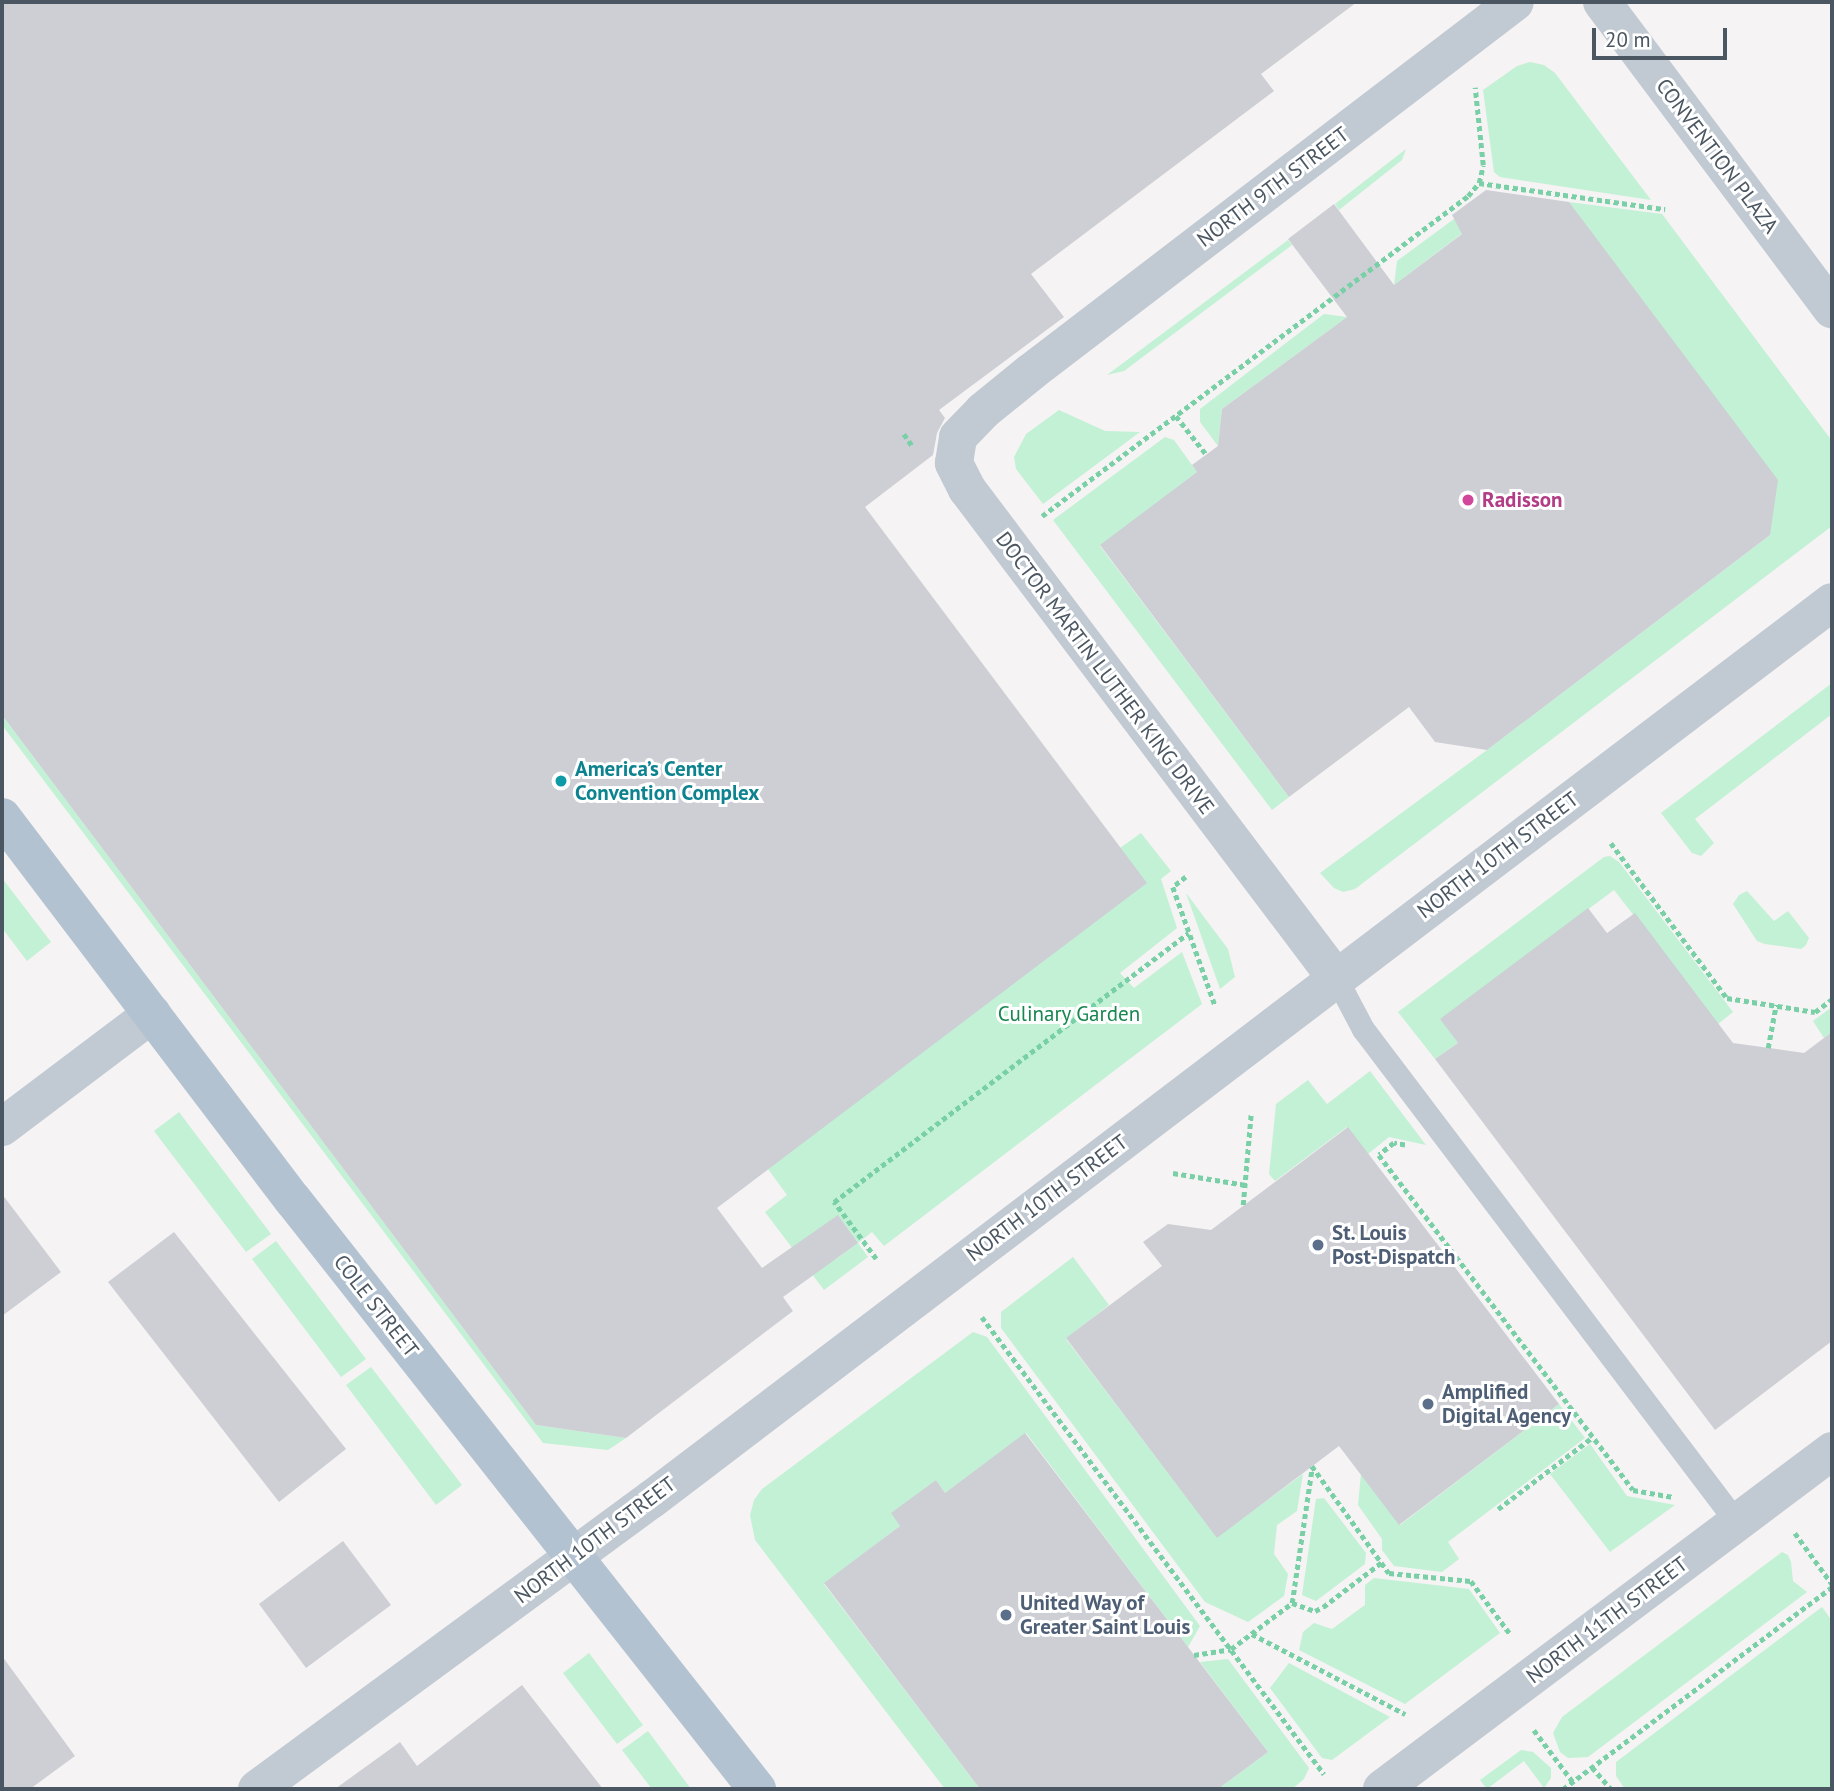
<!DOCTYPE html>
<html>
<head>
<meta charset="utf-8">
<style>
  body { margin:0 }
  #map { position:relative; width:1834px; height:1791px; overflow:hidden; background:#f5f3f3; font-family:"PT Sans",sans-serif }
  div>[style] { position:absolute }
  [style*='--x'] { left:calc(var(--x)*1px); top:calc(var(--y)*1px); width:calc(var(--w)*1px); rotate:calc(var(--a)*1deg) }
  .green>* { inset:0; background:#c3f1d5 }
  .building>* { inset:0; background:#cdcfd5 }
  .path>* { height:4.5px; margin-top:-2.25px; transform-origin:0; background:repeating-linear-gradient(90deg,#7ad0a6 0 5px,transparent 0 8.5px) }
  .service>* { height:23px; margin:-11.5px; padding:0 11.5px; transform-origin:11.5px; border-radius:11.5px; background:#c1cad2 }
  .minor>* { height:38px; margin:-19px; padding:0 19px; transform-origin:19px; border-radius:19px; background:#c1cad2 }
  .tertiary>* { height:38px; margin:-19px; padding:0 19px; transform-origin:19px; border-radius:19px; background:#c1cad2 }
  .primary>* { height:38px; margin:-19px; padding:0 19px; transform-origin:19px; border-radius:19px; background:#b3c2d1 }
  .dots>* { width:19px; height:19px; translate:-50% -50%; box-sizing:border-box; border:4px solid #fff; border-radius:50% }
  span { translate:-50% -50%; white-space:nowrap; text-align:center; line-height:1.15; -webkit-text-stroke:6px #fff; paint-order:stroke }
  .street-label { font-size:21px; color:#4a5661 }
  .hotel-label { font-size:21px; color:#b23c85; font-weight:700 }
  .left { translate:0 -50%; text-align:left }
  .culture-label { font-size:21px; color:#0d838f; font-weight:700 }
  .park-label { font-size:21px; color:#17864f }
  .service-label { font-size:21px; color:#4e5e75; font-weight:700 }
  .frame { position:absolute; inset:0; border:4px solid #4a5661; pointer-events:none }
  .scale { position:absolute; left:1592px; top:28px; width:135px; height:32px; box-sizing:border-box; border:4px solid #4a5661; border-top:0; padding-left:9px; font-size:21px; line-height:24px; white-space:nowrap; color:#4a5661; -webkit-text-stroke:5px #fff; paint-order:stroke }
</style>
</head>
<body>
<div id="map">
  <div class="green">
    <i style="clip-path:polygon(1530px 62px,1544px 65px,1555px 73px,1651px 200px,1500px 177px,1494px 172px,1483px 90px,1517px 66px)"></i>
    <i style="clip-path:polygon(1406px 149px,1402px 160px,1339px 210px,1335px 204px)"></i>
    <i style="clip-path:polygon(1569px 202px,1662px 214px,1832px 441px,1832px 526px,1355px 889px,1343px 892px,1334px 888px,1320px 873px,1487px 750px,1770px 535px)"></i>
    <i style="clip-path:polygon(1454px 219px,1464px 232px,1394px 285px,1397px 261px)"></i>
    <i style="clip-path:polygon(1288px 240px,1292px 245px,1124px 371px,1107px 375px)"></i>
    <i style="clip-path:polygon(1324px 314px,1347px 317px,1222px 409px,1218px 446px,1200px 422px,1200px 409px)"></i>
    <i style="clip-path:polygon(1059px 410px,1105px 431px,1140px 432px,1043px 504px,1016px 469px,1014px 457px,1026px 434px)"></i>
    <i style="clip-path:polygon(1165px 437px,1174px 440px,1197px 472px,1100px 546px,1289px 797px,1272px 810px,1053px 520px)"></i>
    <i style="clip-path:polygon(1832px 683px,1832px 714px,1695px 819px,1714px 843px,1701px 856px,1692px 853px,1661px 813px)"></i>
    <i style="clip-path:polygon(2px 715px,536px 1425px,626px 1438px,608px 1450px,543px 1443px,2px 725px)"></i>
    <i style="clip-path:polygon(evenodd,1141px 833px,1171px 871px,1161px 879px,1177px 928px,1120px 973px,1134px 988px,1182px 952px,1202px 1004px,884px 1246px,872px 1232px,858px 1243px,868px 1257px,824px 1290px,765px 1212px,787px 1195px,768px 1169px,1120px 848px,1141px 833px,838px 1216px,858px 1243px,836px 1259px,815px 1232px,838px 1216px)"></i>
    <i style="clip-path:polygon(1610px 856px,1619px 862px,1733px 1012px,1718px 1024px,1614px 890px,1441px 1019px,1458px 1043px,1435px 1059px,1398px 1012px,1604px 857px)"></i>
    <i style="clip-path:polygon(2px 878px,51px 942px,27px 961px,2px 928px)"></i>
    <i style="clip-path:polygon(1747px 891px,1774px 921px,1788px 911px,1809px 938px,1806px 945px,1801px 949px,1765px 944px,1757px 941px,1733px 904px,1739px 895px)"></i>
    <i style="clip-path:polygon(1186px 893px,1228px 949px,1235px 977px,1220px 989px)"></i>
    <i style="clip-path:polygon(1832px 1007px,1832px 1032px,1824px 1038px,1813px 1021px)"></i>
    <i style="clip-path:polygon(1370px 1071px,1426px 1145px,1389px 1137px,1368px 1154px,1347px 1127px,1275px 1181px,1269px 1174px,1276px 1104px,1308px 1080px,1327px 1104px)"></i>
    <i style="clip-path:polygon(179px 1112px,271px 1234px,246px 1252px,154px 1131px)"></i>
    <i style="clip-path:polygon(276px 1241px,366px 1359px,341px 1377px,252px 1259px)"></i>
    <i style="clip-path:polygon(1073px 1257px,1109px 1305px,1066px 1339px,1217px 1537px,1303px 1474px,1297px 1511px,1277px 1525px,1274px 1554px,1288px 1574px,1284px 1596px,1248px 1622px,1205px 1602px,1001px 1328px,1001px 1312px)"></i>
    <i style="clip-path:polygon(973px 1332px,987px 1337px,1200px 1626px,1188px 1647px,1026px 1433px,945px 1493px,936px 1480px,892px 1513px,900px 1526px,824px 1584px,980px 1789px,945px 1789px,755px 1540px,750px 1515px,754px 1500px,762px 1489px)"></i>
    <i style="clip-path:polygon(371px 1367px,462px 1485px,436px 1505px,346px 1385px)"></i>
    <i style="clip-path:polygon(1559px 1404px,1585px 1438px,1448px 1542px,1459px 1559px,1442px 1572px,1394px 1566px,1382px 1550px,1382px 1539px,1358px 1505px,1361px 1474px,1400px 1525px)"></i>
    <i style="clip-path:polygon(1590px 1444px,1627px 1496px,1675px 1505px,1610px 1552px,1550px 1474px)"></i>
    <i style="clip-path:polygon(1324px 1498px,1366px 1553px,1365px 1564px,1316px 1601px,1302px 1595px,1316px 1499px)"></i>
    <i style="clip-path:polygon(1782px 1552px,1788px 1555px,1791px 1562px,1793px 1581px,1807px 1592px,1588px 1757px,1568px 1758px,1560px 1752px,1553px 1733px,1562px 1717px)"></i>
    <i style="clip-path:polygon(1374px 1578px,1469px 1589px,1500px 1633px,1405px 1704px,1299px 1650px,1303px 1632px,1314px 1623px,1332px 1629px,1365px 1605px,1365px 1585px)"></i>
    <i style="clip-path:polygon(1822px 1607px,1832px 1621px,1832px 1789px,1625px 1789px,1616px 1776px,1616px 1762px)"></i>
    <i style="clip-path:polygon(589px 1653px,643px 1725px,617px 1744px,563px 1673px)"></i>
    <i style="clip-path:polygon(1228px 1659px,1309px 1768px,1304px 1779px,1292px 1789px,1218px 1789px,1268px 1752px,1200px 1662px)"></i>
    <i style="clip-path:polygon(1289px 1663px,1390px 1717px,1332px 1760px,1322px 1758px,1270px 1688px)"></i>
    <i style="clip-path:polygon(648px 1731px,691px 1789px,652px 1789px,622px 1750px)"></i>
    <i style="clip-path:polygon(1521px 1750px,1533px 1752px,1551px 1768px,1551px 1778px,1544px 1788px,1524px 1761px,1487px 1789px,1480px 1780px)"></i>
  </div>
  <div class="building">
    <i style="clip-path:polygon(2px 2px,1357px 2px,1261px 74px,1274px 91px,1031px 274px,1064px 317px,939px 410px,945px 418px,937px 433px,933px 455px,865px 507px,1147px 883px,717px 1208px,762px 1268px,838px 1215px,858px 1243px,783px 1297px,793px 1311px,626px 1438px,536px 1425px,2px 715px)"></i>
    <i style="clip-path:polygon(1486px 190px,1569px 202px,1778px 480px,1770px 535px,1487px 750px,1435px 742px,1409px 707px,1289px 797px,1100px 545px,1197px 472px,1192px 465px,1218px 446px,1222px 409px,1347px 317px,1288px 239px,1334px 204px,1394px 285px,1462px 234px,1452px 215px)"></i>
    <i style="clip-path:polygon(1588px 908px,1607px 933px,1635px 913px,1733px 1043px,1804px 1053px,1832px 1032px,1832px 1341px,1715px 1430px,1435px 1059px,1458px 1043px,1440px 1019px)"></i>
    <i style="clip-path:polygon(1348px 1127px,1559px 1404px,1399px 1525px,1339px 1446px,1217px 1538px,1066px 1338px,1162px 1266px,1143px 1242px,1168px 1224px,1211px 1230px)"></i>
    <i style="clip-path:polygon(2px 1194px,61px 1272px,2px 1316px)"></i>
    <i style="clip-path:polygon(174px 1232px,346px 1449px,279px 1502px,108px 1282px)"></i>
    <i style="clip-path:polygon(1025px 1433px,1268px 1752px,1218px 1789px,980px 1789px,824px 1583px,900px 1526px,891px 1513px,936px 1480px,945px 1493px)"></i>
    <i style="clip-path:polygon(343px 1541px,391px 1605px,306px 1668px,259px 1604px)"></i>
    <i style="clip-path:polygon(2px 1656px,75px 1756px,30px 1789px,2px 1789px)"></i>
    <i style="clip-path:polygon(522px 1685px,603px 1789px,335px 1789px,400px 1742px,417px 1766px)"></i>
  </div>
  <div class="path">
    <i style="--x:1479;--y:183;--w:188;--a:8"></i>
    <i style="--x:1176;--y:416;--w:48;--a:51.7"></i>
    <i style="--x:904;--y:434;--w:16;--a:55"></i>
    <i style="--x:1042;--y:516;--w:533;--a:-36.91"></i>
    <i style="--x:1468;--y:196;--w:17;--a:-50"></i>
    <i style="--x:1479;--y:183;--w:18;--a:-77"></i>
    <i style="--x:1483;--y:165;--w:78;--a:-95.9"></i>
    <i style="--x:1611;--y:843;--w:194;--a:53.2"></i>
    <i style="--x:1727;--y:998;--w:89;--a:9"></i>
    <i style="--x:1815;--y:1012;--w:21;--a:-37"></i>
    <i style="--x:1186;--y:877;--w:16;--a:142"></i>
    <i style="--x:1173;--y:887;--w:125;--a:70.4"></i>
    <i style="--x:1768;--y:1048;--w:44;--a:-79.5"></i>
    <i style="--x:1405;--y:1145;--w:11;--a:-170"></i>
    <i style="--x:1394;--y:1143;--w:19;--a:141"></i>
    <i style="--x:1379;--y:1155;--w:420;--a:52.8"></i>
    <i style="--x:1633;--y:1490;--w:41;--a:9.9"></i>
    <i style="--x:1173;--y:1173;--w:74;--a:9.3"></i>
    <i style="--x:1243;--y:1205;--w:91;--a:-85"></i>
    <i style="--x:876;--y:1259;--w:71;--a:-126.4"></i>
    <i style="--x:834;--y:1202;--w:445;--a:-37.2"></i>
    <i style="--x:982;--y:1317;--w:571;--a:53.19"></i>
    <i style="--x:1312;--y:1466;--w:132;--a:54.3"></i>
    <i style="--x:1389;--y:1573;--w:82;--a:5.6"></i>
    <i style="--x:1471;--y:1581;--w:67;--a:53.5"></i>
    <i style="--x:1498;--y:1509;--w:119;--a:-37.2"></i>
    <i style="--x:1795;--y:1533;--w:63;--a:54"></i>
    <i style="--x:1292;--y:1603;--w:24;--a:19"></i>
    <i style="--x:1315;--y:1611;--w:9;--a:-27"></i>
    <i style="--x:1323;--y:1607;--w:74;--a:-37.3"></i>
    <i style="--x:1252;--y:1634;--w:173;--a:27.6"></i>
    <i style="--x:1194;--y:1655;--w:37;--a:-9"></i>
    <i style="--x:1231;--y:1649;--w:76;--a:-37"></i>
    <i style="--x:1292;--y:1603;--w:137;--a:-81.6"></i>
    <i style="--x:1534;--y:1730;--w:65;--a:53.1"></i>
    <i style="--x:1592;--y:1767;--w:29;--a:49"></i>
    <i style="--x:1563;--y:1789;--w:336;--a:-36.9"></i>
  </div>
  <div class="service">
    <i style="--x:1336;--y:978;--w:58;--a:62.1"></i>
    <i style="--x:1363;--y:1029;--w:620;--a:52.87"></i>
  </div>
  <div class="minor">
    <i style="--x:1602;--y:2;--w:384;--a:53.2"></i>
    <i style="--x:1336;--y:978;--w:613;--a:-127.04"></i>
    <i style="--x:967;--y:489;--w:29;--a:-117"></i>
    <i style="--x:954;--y:463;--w:26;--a:-81"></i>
    <i style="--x:958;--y:437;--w:36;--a:-46"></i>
    <i style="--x:983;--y:411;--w:62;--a:-39.1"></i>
    <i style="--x:1031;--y:372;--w:609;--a:-37.4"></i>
    <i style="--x:1382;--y:1789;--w:563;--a:-36.91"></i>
  </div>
  <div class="tertiary">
    <i style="--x:2;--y:1127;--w:188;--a:-37"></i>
    <i style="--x:257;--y:1789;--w:490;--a:-36.3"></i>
    <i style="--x:652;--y:1499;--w:1482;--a:-37.24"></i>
  </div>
  <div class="primary">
    <i style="--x:2;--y:817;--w:481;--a:52.8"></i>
    <i style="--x:293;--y:1200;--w:750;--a:51.77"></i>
  </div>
  <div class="dots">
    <i style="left:1468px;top:500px;background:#d1479c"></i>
    <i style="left:561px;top:781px;background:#0f9aa8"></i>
    <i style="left:1318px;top:1245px;background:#5c6f8a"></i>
    <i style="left:1428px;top:1404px;background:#5c6f8a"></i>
    <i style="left:1006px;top:1615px;background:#5c6f8a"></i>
  </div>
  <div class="street-label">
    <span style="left:1717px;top:156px;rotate:53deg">CONVENTION PLAZA</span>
    <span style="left:1273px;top:187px;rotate:-37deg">NORTH 9TH STREET</span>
    <span style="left:1105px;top:673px;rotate:53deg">DOCTOR MARTIN LUTHER KING DRIVE</span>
    <span style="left:1498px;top:855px;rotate:-37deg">NORTH 10TH STREET</span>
    <span style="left:1047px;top:1198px;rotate:-37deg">NORTH 10TH STREET</span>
    <span style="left:376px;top:1306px;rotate:52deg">COLE STREET</span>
    <span style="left:595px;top:1540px;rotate:-37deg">NORTH 10TH STREET</span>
    <span style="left:1607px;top:1620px;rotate:-37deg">NORTH 11TH STREET</span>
  </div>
  <div class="hotel-label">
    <span class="left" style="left:1482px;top:500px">Radisson</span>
  </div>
  <div class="culture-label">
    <span class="left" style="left:575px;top:781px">America’s Center<br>Convention Complex</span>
  </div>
  <div class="park-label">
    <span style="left:1069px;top:1014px">Culinary Garden</span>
  </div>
  <div class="service-label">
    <span class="left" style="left:1332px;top:1245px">St. Louis<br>Post-Dispatch</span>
    <span class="left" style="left:1442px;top:1404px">Amplified<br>Digital Agency</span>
    <span class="left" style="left:1020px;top:1615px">United Way of<br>Greater Saint Louis</span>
  </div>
  <div class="frame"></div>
  <div class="scale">20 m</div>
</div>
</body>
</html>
